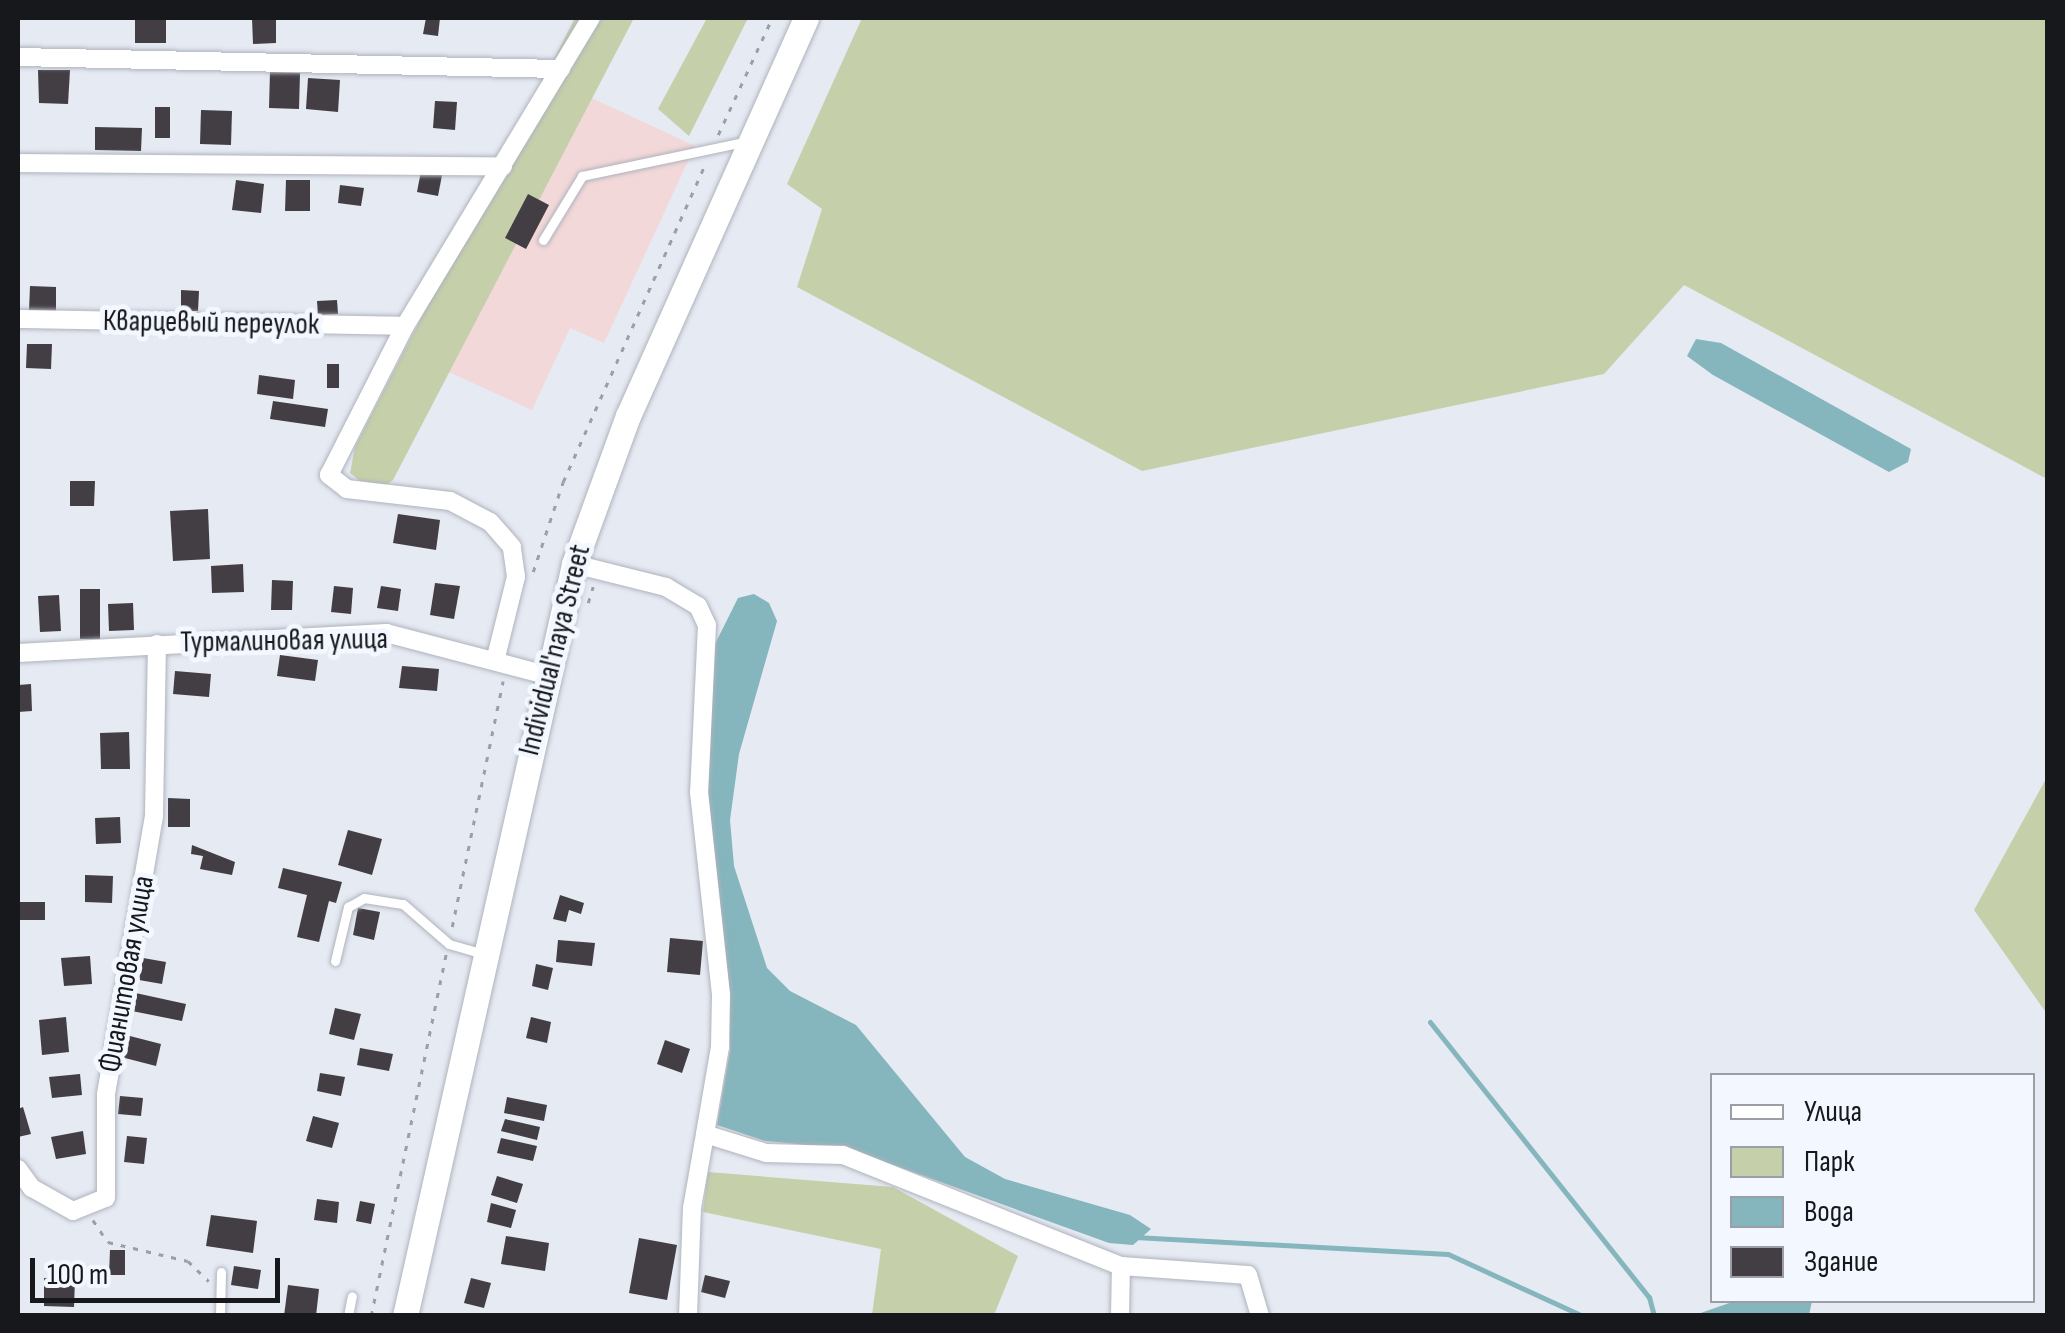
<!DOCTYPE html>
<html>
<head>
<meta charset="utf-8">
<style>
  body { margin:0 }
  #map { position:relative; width:2065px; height:1333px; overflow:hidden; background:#e5eaf3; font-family:"Sofia Sans Condensed",sans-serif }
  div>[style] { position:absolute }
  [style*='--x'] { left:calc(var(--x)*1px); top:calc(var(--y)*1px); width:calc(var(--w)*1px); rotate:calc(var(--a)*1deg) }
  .industrial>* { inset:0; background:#f3d8d9 }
  .green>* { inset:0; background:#c5d0ab }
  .water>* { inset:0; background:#85b5bd }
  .stream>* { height:5px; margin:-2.5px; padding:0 2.5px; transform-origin:2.5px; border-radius:2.5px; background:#85b5bd }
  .building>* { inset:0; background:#433d44 }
  .path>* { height:2.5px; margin-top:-1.25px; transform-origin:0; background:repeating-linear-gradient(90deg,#9b9fa6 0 5px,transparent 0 13px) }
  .roads { filter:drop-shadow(0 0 2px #afb3bc) drop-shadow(0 0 2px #afb3bc) }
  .service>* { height:9px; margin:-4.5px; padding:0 4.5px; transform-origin:4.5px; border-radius:4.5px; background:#fff }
  .minor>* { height:18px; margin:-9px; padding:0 9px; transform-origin:9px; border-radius:9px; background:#fff }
  .secondary>* { height:25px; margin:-12.5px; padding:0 12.5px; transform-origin:12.5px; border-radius:12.5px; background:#fff }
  span { translate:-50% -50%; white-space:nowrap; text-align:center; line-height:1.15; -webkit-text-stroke:10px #f3f7ff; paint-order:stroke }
  .street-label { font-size:30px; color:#16181b }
  .frame { position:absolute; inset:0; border:20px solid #16181b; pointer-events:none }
  .legend { position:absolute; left:1710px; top:1073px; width:325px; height:230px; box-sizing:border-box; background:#f3f7ff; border:2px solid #9b9ea4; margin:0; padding:12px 18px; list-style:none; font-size:30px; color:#16181b }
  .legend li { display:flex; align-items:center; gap:20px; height:50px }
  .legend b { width:50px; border:2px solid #9b9ea4 }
  .scale { position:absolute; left:30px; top:1258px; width:250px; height:45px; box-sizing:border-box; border:5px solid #16181b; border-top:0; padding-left:12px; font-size:30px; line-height:35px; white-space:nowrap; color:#16181b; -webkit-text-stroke:8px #f3f7ff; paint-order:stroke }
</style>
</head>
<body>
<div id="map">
  <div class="industrial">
    <i style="clip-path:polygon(568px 87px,695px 146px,604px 343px,570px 328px,532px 410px,438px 367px)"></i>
  </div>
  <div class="green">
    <i style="clip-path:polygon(575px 18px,634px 18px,393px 480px,382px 488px,365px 485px,350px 473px,355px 447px)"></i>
    <i style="clip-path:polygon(707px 18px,748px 18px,689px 136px,658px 109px)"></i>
    <i style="clip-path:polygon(862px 18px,2047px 18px,2047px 479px,1684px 285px,1604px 374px,1142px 471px,797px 287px,822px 209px,787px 184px)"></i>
    <i style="clip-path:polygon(2047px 777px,2047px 1014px,1974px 910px)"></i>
    <i style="clip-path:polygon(708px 1172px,893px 1187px,1018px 1256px,994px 1315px,872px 1315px,881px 1249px,703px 1212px)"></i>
  </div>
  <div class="water">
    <i style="clip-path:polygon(1696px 339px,1721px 343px,1911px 449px,1908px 462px,1889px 472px,1713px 375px,1687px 356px)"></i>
    <i style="clip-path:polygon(754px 594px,769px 603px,777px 621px,739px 754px,730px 820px,734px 866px,767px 968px,790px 991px,856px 1025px,965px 1157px,1005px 1179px,1130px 1215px,1151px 1229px,1133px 1245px,1109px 1243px,849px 1149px,765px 1141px,717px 1125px,730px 1050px,729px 1005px,708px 821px,707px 732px,715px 644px,738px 598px)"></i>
    <i style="clip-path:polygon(1735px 1301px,1735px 1300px,1812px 1301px,1809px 1315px,1695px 1315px)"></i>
  </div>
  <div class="stream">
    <i style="--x:1430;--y:1022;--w:352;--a:51.5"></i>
    <i style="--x:1649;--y:1297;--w:20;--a:75"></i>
    <i style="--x:1135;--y:1237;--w:313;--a:3.1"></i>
    <i style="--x:1448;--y:1254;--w:149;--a:24.7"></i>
  </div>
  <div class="building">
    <i style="clip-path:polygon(135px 18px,166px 18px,166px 43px,135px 43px)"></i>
    <i style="clip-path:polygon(252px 18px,276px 18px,276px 43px,253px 44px)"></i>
    <i style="clip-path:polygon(426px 18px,440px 18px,438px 36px,423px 34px)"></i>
    <i style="clip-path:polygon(38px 70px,70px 70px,68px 104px,39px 103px)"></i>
    <i style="clip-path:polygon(270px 72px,300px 73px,299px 109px,269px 108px)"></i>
    <i style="clip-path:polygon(308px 78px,340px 80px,338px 112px,306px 109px)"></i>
    <i style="clip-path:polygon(435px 101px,457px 102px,455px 130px,433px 128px)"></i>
    <i style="clip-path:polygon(155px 107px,170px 107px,170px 138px,155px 138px)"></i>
    <i style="clip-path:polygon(201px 110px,232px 111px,231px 145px,200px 144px)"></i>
    <i style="clip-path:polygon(95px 127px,142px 128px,141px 151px,95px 150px)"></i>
    <i style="clip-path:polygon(421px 171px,442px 175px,438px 196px,417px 192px)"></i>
    <i style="clip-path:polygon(236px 180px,264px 184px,261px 213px,232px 210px)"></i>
    <i style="clip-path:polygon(286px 180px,310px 180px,310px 211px,285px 211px)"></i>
    <i style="clip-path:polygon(340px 185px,364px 188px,361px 206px,338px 203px)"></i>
    <i style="clip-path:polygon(528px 194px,549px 205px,526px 249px,505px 238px)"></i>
    <i style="clip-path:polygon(30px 286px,56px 287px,56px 312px,29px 311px)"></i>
    <i style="clip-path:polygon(181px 290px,199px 291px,198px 311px,181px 311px)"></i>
    <i style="clip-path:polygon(337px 300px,338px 314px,318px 315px,317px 301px)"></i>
    <i style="clip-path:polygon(27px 344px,52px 344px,51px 369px,26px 368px)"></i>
    <i style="clip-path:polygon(327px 364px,339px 364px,339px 388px,327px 388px)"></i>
    <i style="clip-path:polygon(259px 375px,295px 380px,293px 399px,257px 394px)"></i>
    <i style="clip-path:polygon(273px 401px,328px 409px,325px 427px,270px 419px)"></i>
    <i style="clip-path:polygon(70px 481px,95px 481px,94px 506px,70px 506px)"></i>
    <i style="clip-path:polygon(208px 509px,210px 559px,173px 561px,170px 511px)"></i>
    <i style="clip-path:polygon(398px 514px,440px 520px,436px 550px,393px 543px)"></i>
    <i style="clip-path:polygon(243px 564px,244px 592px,212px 593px,211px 566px)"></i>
    <i style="clip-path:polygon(272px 580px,293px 581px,292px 610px,271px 610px)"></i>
    <i style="clip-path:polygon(435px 583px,460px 586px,454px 619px,430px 615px)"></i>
    <i style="clip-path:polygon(334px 586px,353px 588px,351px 614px,331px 612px)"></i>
    <i style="clip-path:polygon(381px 586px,401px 589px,398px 611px,377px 608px)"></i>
    <i style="clip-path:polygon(80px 589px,100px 589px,100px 639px,80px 639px)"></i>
    <i style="clip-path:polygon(59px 595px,61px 631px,40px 632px,38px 596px)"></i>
    <i style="clip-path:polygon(133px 603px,134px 630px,109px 631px,108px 604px)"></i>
    <i style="clip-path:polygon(280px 655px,318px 660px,315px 681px,277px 676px)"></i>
    <i style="clip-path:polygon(402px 666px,439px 669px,437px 691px,399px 688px)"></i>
    <i style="clip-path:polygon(175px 671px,211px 674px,209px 697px,173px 694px)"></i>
    <i style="clip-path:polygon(31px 684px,32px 711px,18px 712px,18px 685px)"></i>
    <i style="clip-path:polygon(129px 732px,130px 769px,101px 769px,100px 733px)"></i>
    <i style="clip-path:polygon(168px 798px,190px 799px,190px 827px,168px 827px)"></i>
    <i style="clip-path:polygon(120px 817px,121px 843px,96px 844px,95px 818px)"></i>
    <i style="clip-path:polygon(348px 830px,382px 839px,372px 875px,338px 865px)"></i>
    <i style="clip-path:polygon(192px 845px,235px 862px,232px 875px,200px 869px,203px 856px,191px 854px)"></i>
    <i style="clip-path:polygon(283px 868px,342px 882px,336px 903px,329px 901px,319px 942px,297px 937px,307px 895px,278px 888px)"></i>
    <i style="clip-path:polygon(85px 875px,113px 876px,112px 903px,85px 902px)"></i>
    <i style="clip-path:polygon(560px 895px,584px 903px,581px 914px,569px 910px,566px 922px,553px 919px)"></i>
    <i style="clip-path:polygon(18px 902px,45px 902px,45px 920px,18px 920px)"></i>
    <i style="clip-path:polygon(358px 908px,380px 912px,374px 940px,353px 935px)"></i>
    <i style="clip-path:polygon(670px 938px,703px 941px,700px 975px,667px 972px)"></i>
    <i style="clip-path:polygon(558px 940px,595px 943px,592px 966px,556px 962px)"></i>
    <i style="clip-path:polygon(90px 956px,92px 984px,64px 986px,61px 958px)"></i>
    <i style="clip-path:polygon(143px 958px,166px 962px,162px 984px,139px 980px)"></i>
    <i style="clip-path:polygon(536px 964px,553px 968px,548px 990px,532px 986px)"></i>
    <i style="clip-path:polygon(131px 992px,186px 1004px,182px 1021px,127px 1010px)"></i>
    <i style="clip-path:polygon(335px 1008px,361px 1014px,354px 1040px,329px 1034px)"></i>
    <i style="clip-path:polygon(66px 1017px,69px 1052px,42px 1055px,39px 1020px)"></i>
    <i style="clip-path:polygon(531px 1017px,551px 1022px,547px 1043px,526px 1038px)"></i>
    <i style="clip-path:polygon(126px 1035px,161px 1044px,156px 1066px,121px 1057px)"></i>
    <i style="clip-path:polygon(665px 1040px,690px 1049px,682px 1073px,657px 1064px)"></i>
    <i style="clip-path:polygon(360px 1048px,393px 1054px,389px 1071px,357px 1065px)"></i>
    <i style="clip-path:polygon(320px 1073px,345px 1077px,341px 1096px,317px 1091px)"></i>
    <i style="clip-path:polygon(80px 1074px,82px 1095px,52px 1098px,49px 1077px)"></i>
    <i style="clip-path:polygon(120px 1096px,143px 1098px,141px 1116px,118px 1114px)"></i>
    <i style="clip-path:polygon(507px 1097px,547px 1105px,544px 1121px,504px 1113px)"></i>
    <i style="clip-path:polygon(23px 1107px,31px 1134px,18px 1137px,18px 1109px)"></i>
    <i style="clip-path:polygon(313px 1116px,339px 1123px,332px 1148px,306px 1141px)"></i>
    <i style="clip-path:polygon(505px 1119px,540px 1127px,537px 1140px,501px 1131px)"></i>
    <i style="clip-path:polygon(83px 1131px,86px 1154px,56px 1159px,51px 1137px)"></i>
    <i style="clip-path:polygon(127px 1136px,147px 1138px,144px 1164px,124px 1162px)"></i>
    <i style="clip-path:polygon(501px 1138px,537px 1146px,533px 1161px,497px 1153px)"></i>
    <i style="clip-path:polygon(497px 1176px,523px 1184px,517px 1203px,491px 1195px)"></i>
    <i style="clip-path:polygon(317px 1199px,339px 1202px,337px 1223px,314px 1220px)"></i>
    <i style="clip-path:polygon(360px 1201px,375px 1204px,371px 1224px,356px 1221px)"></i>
    <i style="clip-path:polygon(491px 1203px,516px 1210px,511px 1228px,487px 1222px)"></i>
    <i style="clip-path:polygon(211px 1215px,257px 1221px,253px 1253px,206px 1246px)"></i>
    <i style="clip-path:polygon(506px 1236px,549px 1243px,545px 1271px,501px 1264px)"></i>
    <i style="clip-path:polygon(639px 1238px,677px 1245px,667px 1300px,629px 1293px)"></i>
    <i style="clip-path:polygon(110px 1250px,125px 1250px,125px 1275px,109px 1275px)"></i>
    <i style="clip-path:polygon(234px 1266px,261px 1270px,258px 1289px,231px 1285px)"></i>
    <i style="clip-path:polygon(705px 1275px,730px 1281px,725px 1298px,701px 1292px)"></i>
    <i style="clip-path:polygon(44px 1278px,75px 1279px,74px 1307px,44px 1306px)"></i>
    <i style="clip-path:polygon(471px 1278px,491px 1283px,484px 1308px,464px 1303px)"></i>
    <i style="clip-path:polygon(288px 1285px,319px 1289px,316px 1316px,284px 1316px)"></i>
  </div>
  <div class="path">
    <i style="--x:718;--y:135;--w:129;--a:-65.2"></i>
    <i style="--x:533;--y:572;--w:95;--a:-71.6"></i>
    <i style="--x:563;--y:482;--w:347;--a:-65.9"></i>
    <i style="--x:588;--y:603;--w:17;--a:-73"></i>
    <i style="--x:452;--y:927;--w:251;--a:-78.3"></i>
    <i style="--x:93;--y:1220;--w:27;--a:56"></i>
    <i style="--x:108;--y:1242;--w:82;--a:13.4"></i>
    <i style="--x:188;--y:1261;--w:29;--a:44"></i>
    <i style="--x:371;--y:1316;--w:369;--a:-78.3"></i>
  </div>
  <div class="roads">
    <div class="service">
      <i style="--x:543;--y:240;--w:75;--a:-58.6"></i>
      <i style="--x:582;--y:176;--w:166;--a:-11.9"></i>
      <i style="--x:335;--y:961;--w:56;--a:-76.5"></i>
      <i style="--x:348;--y:907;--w:18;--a:-29"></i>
      <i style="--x:364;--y:898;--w:39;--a:9"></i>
      <i style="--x:403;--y:904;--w:61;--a:41"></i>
      <i style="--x:449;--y:944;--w:33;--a:16"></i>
      <i style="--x:220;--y:1316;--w:44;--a:-88.7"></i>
      <i style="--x:348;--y:1316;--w:20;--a:-79"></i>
    </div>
    <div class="minor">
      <i style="--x:18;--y:57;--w:543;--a:1.27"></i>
      <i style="--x:18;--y:163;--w:485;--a:0.4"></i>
      <i style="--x:18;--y:319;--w:387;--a:1"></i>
      <i style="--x:574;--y:564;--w:95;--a:14"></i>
      <i style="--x:666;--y:587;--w:37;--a:31"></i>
      <i style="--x:698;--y:606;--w:21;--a:65"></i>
      <i style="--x:707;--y:625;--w:167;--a:92.7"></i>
      <i style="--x:699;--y:792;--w:204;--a:83.8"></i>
      <i style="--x:721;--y:995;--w:52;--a:91.1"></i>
      <i style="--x:720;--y:1047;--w:88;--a:99.8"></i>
      <i style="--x:705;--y:1134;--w:64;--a:17.3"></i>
      <i style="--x:766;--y:1153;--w:77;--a:1.5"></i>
      <i style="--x:843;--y:1155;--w:299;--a:21.8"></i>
      <i style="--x:1121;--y:1266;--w:127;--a:4.1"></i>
      <i style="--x:1248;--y:1275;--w:43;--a:73.7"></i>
      <i style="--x:18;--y:653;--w:369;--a:-3.1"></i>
      <i style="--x:386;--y:633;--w:165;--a:14.7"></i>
      <i style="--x:495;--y:661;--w:87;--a:-76"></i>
      <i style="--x:516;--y:577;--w:30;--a:-98"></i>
      <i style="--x:512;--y:547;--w:33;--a:-131"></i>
      <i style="--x:490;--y:522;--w:45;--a:-152.3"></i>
      <i style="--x:450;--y:501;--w:104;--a:-173.4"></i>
      <i style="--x:347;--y:489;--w:23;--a:-142"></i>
      <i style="--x:329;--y:475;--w:167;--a:-63"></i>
      <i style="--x:405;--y:326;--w:360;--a:-58.9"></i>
      <i style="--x:18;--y:1169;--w:24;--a:54"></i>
      <i style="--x:32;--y:1188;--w:47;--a:29.3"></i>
      <i style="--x:73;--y:1211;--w:35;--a:-22"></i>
      <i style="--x:106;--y:1198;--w:104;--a:-90"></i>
      <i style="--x:106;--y:1094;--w:283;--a:-80.2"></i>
      <i style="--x:154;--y:815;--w:171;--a:-89"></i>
      <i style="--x:688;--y:1316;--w:108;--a:-87.9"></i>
      <i style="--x:692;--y:1208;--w:75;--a:-80"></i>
      <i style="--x:1120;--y:1316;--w:50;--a:-88.9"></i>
    </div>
    <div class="secondary">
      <i style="--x:405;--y:1316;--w:771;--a:-77.33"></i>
      <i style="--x:574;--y:564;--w:158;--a:-70"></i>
      <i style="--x:628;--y:416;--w:436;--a:-65.9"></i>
    </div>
  </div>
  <div class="street-label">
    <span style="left:211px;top:323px;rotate:1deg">Кварцевый переулок</span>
    <span style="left:284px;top:641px;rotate:-1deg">Турмалиновая улица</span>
    <span style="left:555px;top:650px;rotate:-76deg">Individual'naya Street</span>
    <span style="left:127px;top:974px;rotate:-80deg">Фианитовая улица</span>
  </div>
  <div class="frame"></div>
  <ul class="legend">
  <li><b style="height:12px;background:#fff"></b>Улица</li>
  <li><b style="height:28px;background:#c5d0ab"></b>Парк</li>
  <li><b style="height:28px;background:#85b5bd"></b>Вода</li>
  <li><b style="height:28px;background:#433d44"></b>Здание</li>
  </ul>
  <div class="scale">100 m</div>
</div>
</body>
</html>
